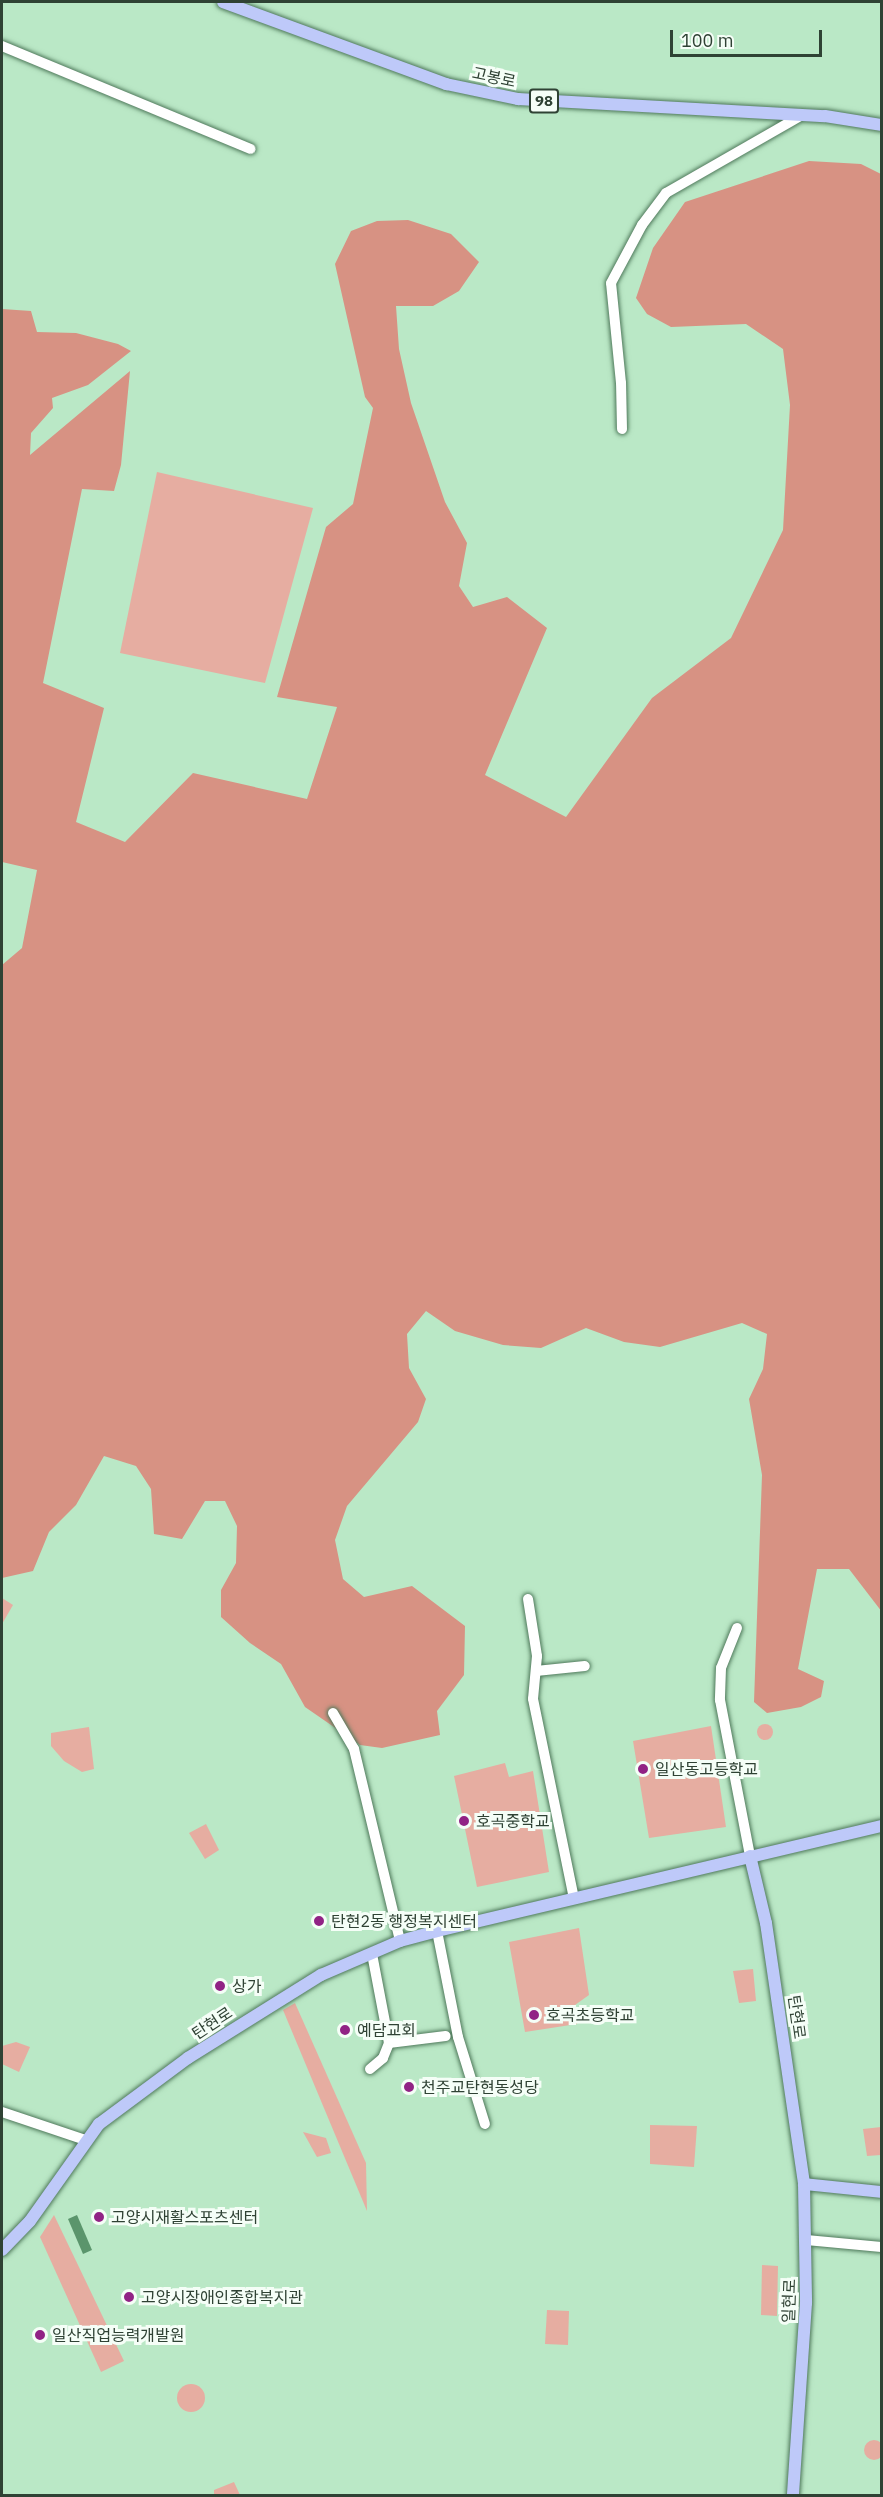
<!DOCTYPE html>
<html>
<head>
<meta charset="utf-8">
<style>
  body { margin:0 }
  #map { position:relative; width:883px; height:2497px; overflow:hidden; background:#bae8c6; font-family:"IBM Plex Sans","Noto Sans KR",sans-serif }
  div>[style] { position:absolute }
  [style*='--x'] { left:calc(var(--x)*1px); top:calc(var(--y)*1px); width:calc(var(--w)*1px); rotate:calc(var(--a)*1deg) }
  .green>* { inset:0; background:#e6ada1 }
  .round { border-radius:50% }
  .forest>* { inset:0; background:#d79283 }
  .water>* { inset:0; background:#5b956c }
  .roads { filter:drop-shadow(0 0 2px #4f795b) drop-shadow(0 0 2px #4f795b) }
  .minor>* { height:10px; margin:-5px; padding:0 5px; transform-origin:5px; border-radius:5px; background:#fff }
  .major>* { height:12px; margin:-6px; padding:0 6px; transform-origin:6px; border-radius:6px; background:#bec9f9 }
  .dots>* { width:16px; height:16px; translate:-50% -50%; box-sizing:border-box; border:3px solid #f5fef7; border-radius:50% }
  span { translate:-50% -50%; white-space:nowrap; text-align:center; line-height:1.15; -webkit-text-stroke:6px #f5fef7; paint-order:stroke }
  .shield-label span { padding:2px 4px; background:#f5fef7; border:2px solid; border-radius:4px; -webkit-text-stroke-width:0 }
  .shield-label { font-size:15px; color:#2f4234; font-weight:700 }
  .street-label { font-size:16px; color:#2f4234 }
  .poi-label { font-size:16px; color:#2f4234 }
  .left { translate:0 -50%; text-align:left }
  .frame { position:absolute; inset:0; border:3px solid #2f4234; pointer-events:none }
  .scale { position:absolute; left:670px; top:30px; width:152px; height:27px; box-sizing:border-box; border:3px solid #2f4234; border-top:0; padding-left:8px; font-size:18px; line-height:21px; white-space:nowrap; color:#2f4234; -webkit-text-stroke:4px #f5fef7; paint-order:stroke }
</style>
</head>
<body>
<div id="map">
  <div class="green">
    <i style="clip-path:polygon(157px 472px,313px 508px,265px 683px,120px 653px)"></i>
    <i style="clip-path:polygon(2px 1598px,13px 1605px,2px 1624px)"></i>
    <i class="round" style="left:757px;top:1724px;width:16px;height:16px"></i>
    <i style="clip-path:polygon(711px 1726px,726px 1827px,649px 1838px,633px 1741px)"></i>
    <i style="clip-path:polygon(89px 1727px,94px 1769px,82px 1772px,64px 1761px,51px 1746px,51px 1733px)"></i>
    <i style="clip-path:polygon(505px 1763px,509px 1777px,533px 1771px,549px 1872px,477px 1887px,454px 1776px)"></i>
    <i style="clip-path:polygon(206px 1824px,219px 1850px,205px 1859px,189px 1833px)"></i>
    <i style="clip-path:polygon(579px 1928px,589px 1995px,575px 2005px,577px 2024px,525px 2032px,509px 1942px)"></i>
    <i style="clip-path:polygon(753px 1969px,756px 2001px,739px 2003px,733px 1971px)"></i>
    <i style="clip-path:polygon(295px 2003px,366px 2163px,367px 2211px,283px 2010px)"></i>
    <i style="clip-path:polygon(16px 2042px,30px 2047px,19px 2072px,2px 2064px,2px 2046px)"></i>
    <i style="clip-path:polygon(650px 2125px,697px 2126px,694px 2167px,650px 2164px)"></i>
    <i style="clip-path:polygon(881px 2127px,881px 2155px,867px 2156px,863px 2129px)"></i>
    <i style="clip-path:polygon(303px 2132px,326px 2138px,331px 2153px,317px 2157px)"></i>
    <i style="clip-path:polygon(54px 2215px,124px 2361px,101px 2372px,40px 2237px)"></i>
    <i style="clip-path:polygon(762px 2265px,778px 2266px,777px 2316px,761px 2315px)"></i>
    <i style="clip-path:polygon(547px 2310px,569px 2311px,568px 2345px,545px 2344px)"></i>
    <i class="round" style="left:177px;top:2384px;width:28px;height:28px"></i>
    <i class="round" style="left:864px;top:2440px;width:20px;height:20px"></i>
    <i style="clip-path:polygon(234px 2482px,240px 2495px,214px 2495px,214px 2490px)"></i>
  </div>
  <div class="forest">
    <i style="clip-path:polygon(809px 161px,861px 164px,881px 174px,882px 1612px,849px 1569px,817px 1569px,798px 1669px,824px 1681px,821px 1697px,801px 1707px,767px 1713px,754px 1702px,762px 1475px,749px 1399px,763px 1369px,767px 1334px,742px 1323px,660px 1347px,624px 1342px,586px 1328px,541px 1348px,503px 1345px,455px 1331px,426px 1311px,407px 1334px,409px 1368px,426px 1399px,418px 1422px,347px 1506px,335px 1540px,343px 1579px,364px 1597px,412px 1586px,465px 1626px,464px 1675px,437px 1711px,440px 1735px,382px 1748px,360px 1745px,305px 1707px,281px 1664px,250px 1643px,221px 1617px,221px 1590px,236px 1563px,237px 1526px,225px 1501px,205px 1501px,182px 1539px,154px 1534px,151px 1489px,136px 1466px,104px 1456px,76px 1505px,49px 1532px,33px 1571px,2px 1578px,2px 965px,22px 948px,37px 870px,2px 862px,2px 309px,31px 311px,37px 332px,76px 333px,118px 344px,131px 351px,88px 385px,52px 398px,53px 408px,31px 433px,30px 455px,130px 371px,121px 465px,114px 491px,82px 489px,43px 683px,104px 708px,76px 822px,125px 842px,193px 773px,307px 799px,337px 707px,277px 697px,326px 527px,353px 504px,373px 408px,365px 397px,335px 264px,351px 231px,377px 221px,408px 220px,451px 234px,479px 262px,459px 291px,433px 306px,396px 306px,399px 349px,411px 403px,445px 502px,467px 543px,459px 586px,473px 607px,507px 597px,547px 628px,485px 775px,566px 817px,652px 698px,731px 638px,783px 530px,790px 405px,783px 349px,746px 324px,671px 327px,647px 314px,636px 298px,653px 248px,685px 202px)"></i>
  </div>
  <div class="water">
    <i style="clip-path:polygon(77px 2215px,92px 2250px,83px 2254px,68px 2219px)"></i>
  </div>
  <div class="roads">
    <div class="minor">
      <i style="--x:2;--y:46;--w:269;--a:22.5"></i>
      <i style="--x:622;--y:429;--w:46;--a:-91.2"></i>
      <i style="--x:621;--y:383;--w:100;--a:-95.7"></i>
      <i style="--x:611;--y:283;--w:66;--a:-61.9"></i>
      <i style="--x:642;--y:225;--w:40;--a:-53"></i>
      <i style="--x:666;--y:193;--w:157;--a:-29.8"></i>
      <i style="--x:528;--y:1599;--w:58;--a:81"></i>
      <i style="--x:537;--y:1656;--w:43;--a:95.3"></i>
      <i style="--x:533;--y:1699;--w:204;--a:78.4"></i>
      <i style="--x:737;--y:1628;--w:43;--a:111.8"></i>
      <i style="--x:721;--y:1668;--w:32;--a:92"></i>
      <i style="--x:720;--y:1700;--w:159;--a:79.1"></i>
      <i style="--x:536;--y:1671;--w:49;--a:-5.8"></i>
      <i style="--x:333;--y:1713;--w:42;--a:59.7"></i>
      <i style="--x:354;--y:1749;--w:197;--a:76.5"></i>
      <i style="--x:437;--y:1931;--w:108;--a:78.8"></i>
      <i style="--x:458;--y:2037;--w:91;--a:72.8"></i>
      <i style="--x:389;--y:2043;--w:57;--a:-7"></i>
      <i style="--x:370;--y:2069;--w:17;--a:-40"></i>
      <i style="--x:383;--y:2058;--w:16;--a:-68"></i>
      <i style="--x:389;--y:2043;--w:91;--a:-100.8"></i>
      <i style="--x:2;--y:2112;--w:88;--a:18.6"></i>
      <i style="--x:806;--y:2240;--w:76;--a:5.3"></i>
    </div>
    <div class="major">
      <i style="--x:223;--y:2;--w:238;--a:20.2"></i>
      <i style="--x:446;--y:84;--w:74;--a:11.8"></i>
      <i style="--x:518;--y:99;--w:307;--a:3.2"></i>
      <i style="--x:825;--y:116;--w:58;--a:9"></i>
      <i style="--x:750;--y:1856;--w:69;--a:76.6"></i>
      <i style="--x:766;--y:1923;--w:264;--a:81.7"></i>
      <i style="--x:804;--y:2184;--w:119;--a:89"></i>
      <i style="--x:806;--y:2303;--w:193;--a:93.9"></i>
      <i style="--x:804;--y:2184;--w:78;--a:5.9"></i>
      <i style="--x:2;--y:2250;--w:40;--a:-46"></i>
      <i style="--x:30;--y:2221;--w:119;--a:-54.6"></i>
      <i style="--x:99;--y:2124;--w:111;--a:-36.6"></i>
      <i style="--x:188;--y:2058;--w:157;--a:-32"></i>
      <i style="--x:321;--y:1975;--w:86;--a:-23.3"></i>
      <i style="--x:400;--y:1941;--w:38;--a:-15"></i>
      <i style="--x:437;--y:1931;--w:457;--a:-13.3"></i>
    </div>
  </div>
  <div class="dots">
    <i style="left:643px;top:1769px;background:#912385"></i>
    <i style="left:464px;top:1821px;background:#912385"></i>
    <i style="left:319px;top:1921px;background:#912385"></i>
    <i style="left:220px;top:1986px;background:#912385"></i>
    <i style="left:534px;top:2015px;background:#912385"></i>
    <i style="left:345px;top:2030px;background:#912385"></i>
    <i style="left:409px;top:2087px;background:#912385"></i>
    <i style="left:99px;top:2217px;background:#912385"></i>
    <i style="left:129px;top:2297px;background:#912385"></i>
    <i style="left:40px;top:2335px;background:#912385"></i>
  </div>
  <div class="shield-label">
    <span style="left:544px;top:101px">98</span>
  </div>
  <div class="street-label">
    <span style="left:494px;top:77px;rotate:12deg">고봉로</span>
    <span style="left:797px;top:2017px;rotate:82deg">탄현로</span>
    <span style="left:212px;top:2023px;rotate:-33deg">탄현로</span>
    <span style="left:789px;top:2301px;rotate:-88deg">일현로</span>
  </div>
  <div class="poi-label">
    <span class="left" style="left:655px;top:1769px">일산동고등학교</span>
    <span class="left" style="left:476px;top:1821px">호곡중학교</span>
    <span class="left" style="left:331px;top:1921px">탄현2동 행정복지센터</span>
    <span class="left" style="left:232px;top:1986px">상가</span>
    <span class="left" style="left:546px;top:2015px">호곡초등학교</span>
    <span class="left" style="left:357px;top:2030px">예담교회</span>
    <span class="left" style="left:421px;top:2087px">천주교탄현동성당</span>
    <span class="left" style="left:111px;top:2217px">고양시재활스포츠센터</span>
    <span class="left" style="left:141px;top:2297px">고양시장애인종합복지관</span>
    <span class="left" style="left:52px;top:2335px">일산직업능력개발원</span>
  </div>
  <div class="frame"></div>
  <div class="scale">100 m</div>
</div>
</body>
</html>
